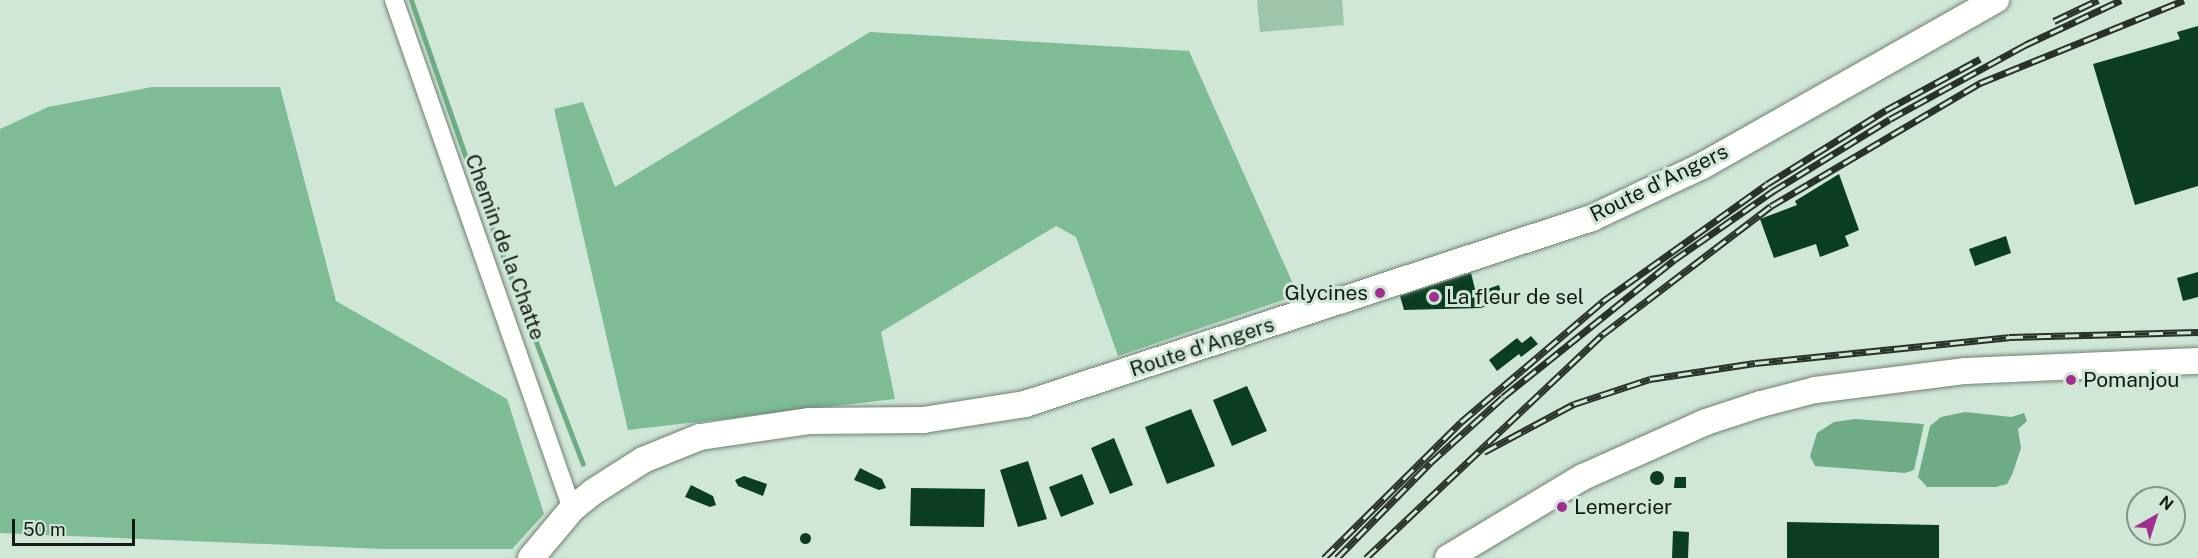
<!DOCTYPE html>
<html>
<head>
<meta charset="utf-8">
<style>
  body { margin:0 }
  #map { position:relative; width:2198px; height:558px; overflow:hidden; background:#d0e6d7; font-family:"Public Sans",sans-serif }
  div>[style] { position:absolute }
  [style*='--x'] { left:calc(var(--x)*1px); top:calc(var(--y)*1px); width:calc(var(--w)*1px); rotate:calc(var(--a)*1deg) }
  .green>* { inset:0; background:#9dc5aa }
  .forest>* { inset:0; background:#7dbc94 }
  .water>* { inset:0; background:#6dac84 }
  .stream>* { height:5px; margin:-2.5px; padding:0 2.5px; transform-origin:2.5px; border-radius:2.5px; background:#6dac84 }
  .building>* { inset:0; background:#0b3d23 }
  .round { border-radius:50% }
  .roads { filter:drop-shadow(0 0 2px #6d8173) drop-shadow(0 0 2px #6d8173) }
  .street>* { height:18px; margin:-9px; padding:0 9px; transform-origin:9px; border-radius:9px; background:#fff }
  .secondary>* { height:26px; margin:-13px; padding:0 13px; transform-origin:13px; border-radius:13px; background:#fff }
  .rail>* { height:7px; margin-top:-3.5px; transform-origin:0; background:repeating-linear-gradient(90deg,#d0e6d7 0 14px,#29312b 0 28px); box-sizing:border-box; border-block:2px solid #29312b }
  .dots>* { width:16px; height:16px; translate:-50% -50%; box-sizing:border-box; border:3px solid #d0e6d7; border-radius:50% }
  span { translate:-50% -50%; white-space:nowrap; text-align:center; line-height:1.15; -webkit-text-stroke:6px #d0e6d7; paint-order:stroke }
  .street-label { font-size:21px; color:#131a15 }
  .poi-label { font-size:21px; color:#131a15 }
  .right { translate:-100% -50%; text-align:right }
  .left { translate:0 -50%; text-align:left }
  .north { position:absolute; left:2126px; top:486px; width:60px; height:60px; box-sizing:border-box; background:#d0e6d7; border:2px solid #849489; border-radius:50%; rotate:39deg; font-size:16px; font-weight:700; line-height:24px; text-align:center; color:#131a15 }
  .north::after { content:''; display:block; margin:auto; width:21px; height:27px; background:#a02f8d; clip-path:polygon(50% 0,100% 100%,50% 72%,0 100%) }
  .scale { position:absolute; left:12px; top:519px; width:123px; height:27px; box-sizing:border-box; border:3px solid #131a15; border-top:0; padding-left:8px; font-size:18px; line-height:21px; white-space:nowrap; color:#131a15; -webkit-text-stroke:4px #d0e6d7; paint-order:stroke }
</style>
</head>
<body>
<div id="map">
  <div class="green">
    <i style="clip-path:polygon(1257px 0,1342px 0,1344px 25px,1260px 32px)"></i>
  </div>
  <div class="forest">
    <i style="clip-path:polygon(870px 32px,1189px 51px,1298px 295px,1118px 356px,1076px 237px,1056px 226px,881px 332px,895px 399px,628px 430px,554px 109px,583px 102px,615px 187px)"></i>
    <i style="clip-path:polygon(152px 87px,280px 87px,336px 301px,507px 399px,544px 514px,512px 549px,383px 549px,0 533px,0 129px,48px 107px)"></i>
  </div>
  <div class="water">
    <i style="clip-path:polygon(1965px 412px,2011px 417px,2024px 413px,2027px 421px,2018px 429px,2021px 448px,2012px 475px,2007px 484px,1996px 487px,1927px 487px,1918px 477px,1930px 426px,1941px 417px)"></i>
    <i style="clip-path:polygon(1855px 419px,1924px 424px,1914px 470px,1905px 473px,1815px 466px,1810px 456px,1817px 433px,1834px 422px)"></i>
  </div>
  <div class="stream">
    <i style="--x:411;--y:0;--w:188;--a:70.8"></i>
    <i style="--x:473;--y:178;--w:306;--a:69"></i>
  </div>
  <div class="building">
    <i style="clip-path:polygon(2198px 26px,2198px 186px,2135px 205px,2093px 64px,2180px 39px,2177px 32px)"></i>
    <i style="clip-path:polygon(1839px 174px,1859px 230px,1845px 236px,1849px 246px,1820px 257px,1816px 244px,1774px 258px,1760px 219px,1797px 205px,1795px 201px)"></i>
    <i style="clip-path:polygon(2006px 236px,2011px 253px,1975px 266px,1969px 249px)"></i>
    <i style="clip-path:polygon(2198px 272px,2198px 297px,2183px 301px,2177px 278px)"></i>
    <i style="clip-path:polygon(1471px 273px,1476px 293px,1499px 285px,1503px 299px,1481px 308px,1404px 310px,1400px 296px)"></i>
    <i style="clip-path:polygon(1531px 336px,1538px 344px,1521px 357px,1519px 354px,1497px 371px,1489px 360px,1517px 338px,1522px 343px)"></i>
    <i style="clip-path:polygon(1247px 386px,1267px 431px,1232px 446px,1213px 400px)"></i>
    <i style="clip-path:polygon(1191px 409px,1215px 466px,1167px 484px,1145px 427px)"></i>
    <i style="clip-path:polygon(1114px 438px,1133px 485px,1110px 494px,1091px 448px)"></i>
    <i style="clip-path:polygon(1028px 461px,1047px 519px,1018px 527px,1000px 470px)"></i>
    <i style="clip-path:polygon(860px 468px,882px 479px,886px 488px,879px 490px,854px 480px)"></i>
    <i class="round" style="left:1650px;top:471px;width:14px;height:14px"></i>
    <i style="clip-path:polygon(1082px 474px,1094px 504px,1061px 517px,1049px 487px)"></i>
    <i style="clip-path:polygon(744px 476px,767px 484px,763px 496px,738px 486px,735px 480px)"></i>
    <i style="clip-path:polygon(1675px 477px,1686px 477px,1686px 488px,1674px 488px)"></i>
    <i style="clip-path:polygon(691px 485px,713px 496px,716px 505px,710px 507px,685px 497px)"></i>
    <i style="clip-path:polygon(911px 488px,985px 489px,984px 527px,910px 526px)"></i>
    <i style="clip-path:polygon(1787px 522px,1939px 525px,1939px 558px,1787px 558px)"></i>
    <i style="clip-path:polygon(1673px 531px,1689px 532px,1688px 558px,1672px 558px)"></i>
    <i class="round" style="left:799.5px;top:532.5px;width:11px;height:11px"></i>
  </div>
  <div class="roads">
    <div class="street">
      <i style="--x:394;--y:0;--w:539;--a:70.72"></i>
    </div>
    <div class="secondary">
      <i style="--x:531;--y:558;--w:64;--a:-50.1"></i>
      <i style="--x:572;--y:509;--w:27;--a:-39"></i>
      <i style="--x:593;--y:492;--w:59;--a:-32.6"></i>
      <i style="--x:643;--y:460;--w:61;--a:-22"></i>
      <i style="--x:700;--y:437;--w:111;--a:-8.3"></i>
      <i style="--x:810;--y:421;--w:113;--a:-0.5"></i>
      <i style="--x:923;--y:420;--w:103;--a:-8.9"></i>
      <i style="--x:1025;--y:404;--w:597;--a:-18.16"></i>
      <i style="--x:1592;--y:218;--w:122;--a:-25.3"></i>
      <i style="--x:1702;--y:166;--w:338;--a:-29.5"></i>
      <i style="--x:1448;--y:558;--w:157;--a:-31"></i>
      <i style="--x:1583;--y:477;--w:135;--a:-24.1"></i>
      <i style="--x:1706;--y:422;--w:58;--a:-18.1"></i>
      <i style="--x:1761;--y:404;--w:56;--a:-14.5"></i>
      <i style="--x:1815;--y:390;--w:152;--a:-7.2"></i>
      <i style="--x:1966;--y:371;--w:232;--a:-2.5"></i>
    </div>
  </div>
  <div class="rail">
    <i style="--x:2054;--y:21;--w:49;--a:-25.5"></i>
    <i style="--x:1484;--y:452;--w:102;--a:-28.1"></i>
    <i style="--x:1574;--y:404;--w:80;--a:-18.2"></i>
    <i style="--x:1650;--y:379;--w:106;--a:-8.7"></i>
    <i style="--x:1755;--y:363;--w:255;--a:-5.8"></i>
    <i style="--x:2009;--y:337;--w:189;--a:-1.5"></i>
    <i style="--x:1324;--y:558;--w:193;--a:-44.8"></i>
    <i style="--x:1461;--y:422;--w:187;--a:-40.4"></i>
    <i style="--x:1603;--y:301;--w:201;--a:-35.5"></i>
    <i style="--x:1767;--y:184;--w:140;--a:-31.9"></i>
    <i style="--x:1886;--y:110;--w:107;--a:-28.5"></i>
    <i style="--x:1337;--y:558;--w:133;--a:-45.6"></i>
    <i style="--x:1430;--y:463;--w:98;--a:-42.1"></i>
    <i style="--x:1503;--y:397;--w:219;--a:-38.7"></i>
    <i style="--x:1674;--y:260;--w:121;--a:-34.9"></i>
    <i style="--x:1773;--y:191;--w:137;--a:-31.6"></i>
    <i style="--x:1890;--y:119;--w:154;--a:-28.7"></i>
    <i style="--x:2025;--y:45;--w:106;--a:-25.1"></i>
    <i style="--x:1366;--y:558;--w:326;--a:-43.4"></i>
    <i style="--x:1603;--y:334;--w:211;--a:-37.3"></i>
    <i style="--x:1771;--y:206;--w:243;--a:-30.5"></i>
    <i style="--x:1980;--y:83;--w:220;--a:-22.1"></i>
  </div>
  <div class="dots">
    <i style="left:1380px;top:293px;background:#a02f8d"></i>
    <i style="left:1434px;top:297px;background:#a02f8d"></i>
    <i style="left:2071px;top:380px;background:#a02f8d"></i>
    <i style="left:1562px;top:507px;background:#a02f8d"></i>
  </div>
  <div class="street-label">
    <span style="left:1659px;top:183px;rotate:-26deg">Route d'Angers</span>
    <span style="left:505px;top:247px;rotate:70deg">Chemin de la Chatte</span>
    <span style="left:1202px;top:347px;rotate:-18deg">Route d'Angers</span>
  </div>
  <div class="poi-label">
    <span class="right" style="left:1368px;top:293px">Glycines</span>
    <span class="left" style="left:1446px;top:297px">La fleur de sel</span>
    <span class="left" style="left:2083px;top:380px">Pomanjou</span>
    <span class="left" style="left:1574px;top:507px">Lemercier</span>
  </div>
  <div class="north">N</div>
  <div class="scale">50 m</div>
</div>
</body>
</html>
